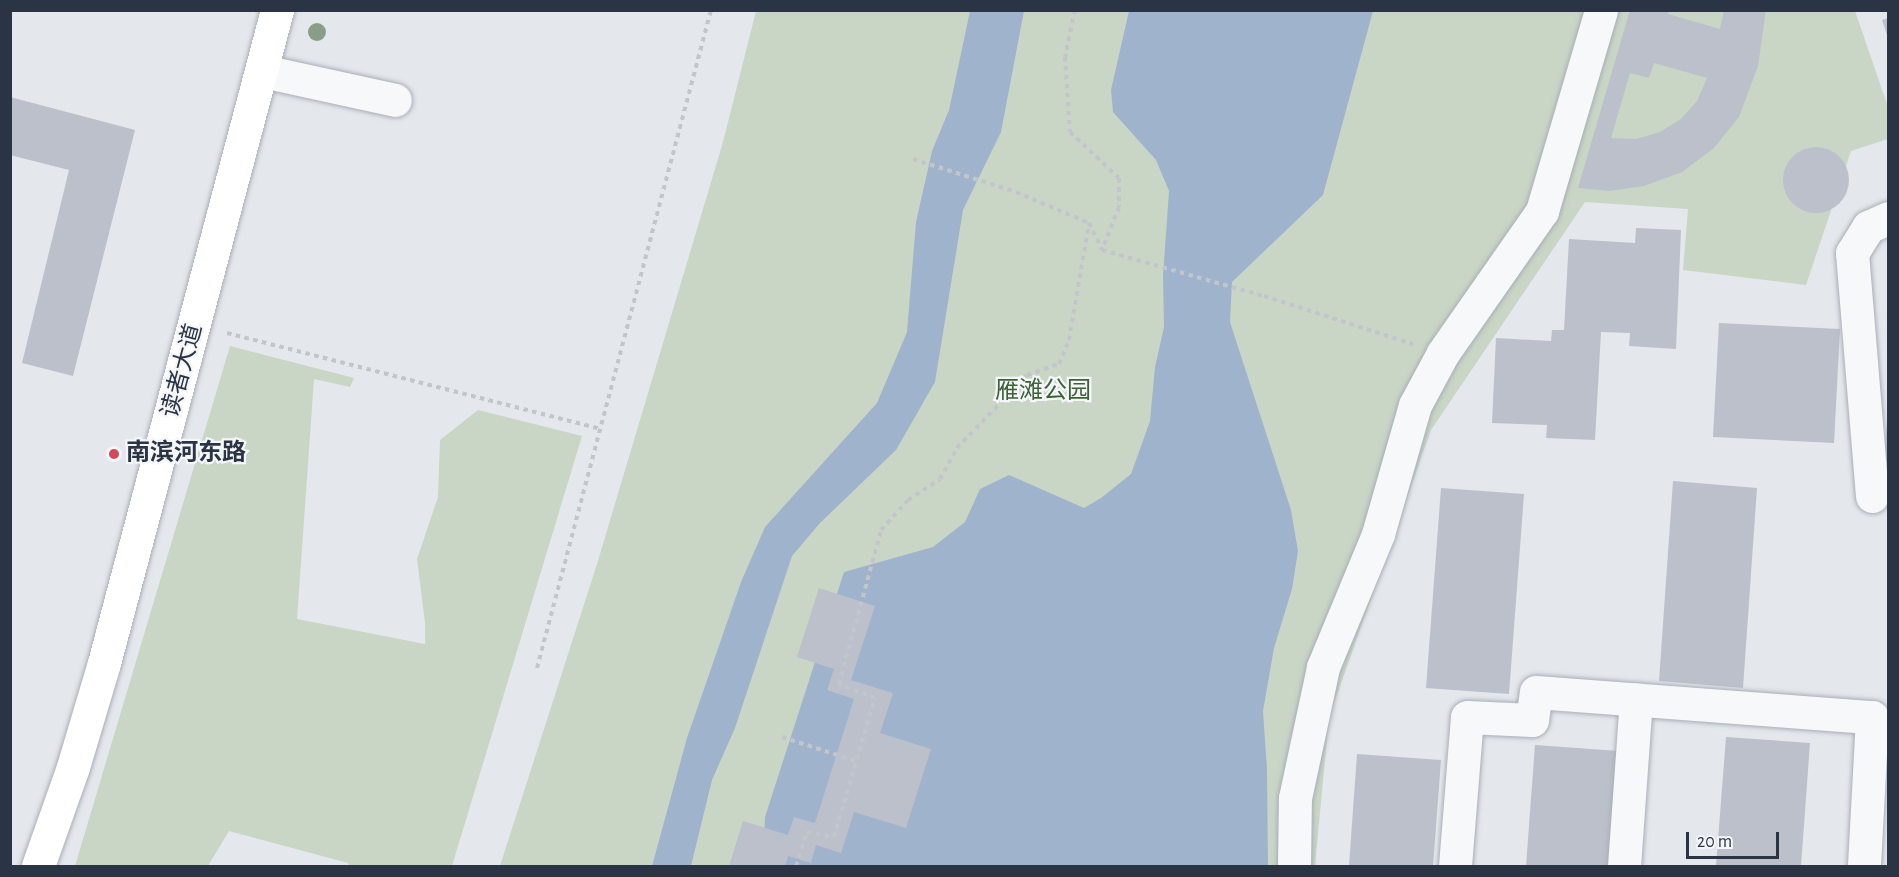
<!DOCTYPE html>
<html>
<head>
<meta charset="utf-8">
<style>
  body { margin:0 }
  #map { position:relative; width:1899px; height:877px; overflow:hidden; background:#e4e7ec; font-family:"Alegreya Sans","Noto Sans SC",sans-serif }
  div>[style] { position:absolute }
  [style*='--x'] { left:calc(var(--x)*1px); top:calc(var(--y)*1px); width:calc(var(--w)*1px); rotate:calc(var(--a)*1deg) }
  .green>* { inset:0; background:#c9d6c5 }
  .water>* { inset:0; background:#9fb4cc }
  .building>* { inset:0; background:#bbc0ca }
  .round { border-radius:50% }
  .path>* { height:4px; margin-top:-2px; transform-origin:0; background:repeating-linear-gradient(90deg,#c2c5cb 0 4.5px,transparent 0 9px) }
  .roads { filter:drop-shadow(0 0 2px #a9aeb7) drop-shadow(0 0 2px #a9aeb7) }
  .minor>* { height:33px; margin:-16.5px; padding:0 16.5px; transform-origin:16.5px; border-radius:16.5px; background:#f7f8fa }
  .major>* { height:33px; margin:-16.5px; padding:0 16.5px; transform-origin:16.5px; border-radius:16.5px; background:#fff }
  .trees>* { width:18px; height:18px; margin:-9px; border-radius:50%; background:#899d89 }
  .dots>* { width:16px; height:16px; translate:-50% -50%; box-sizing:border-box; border:3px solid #f4f6f9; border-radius:50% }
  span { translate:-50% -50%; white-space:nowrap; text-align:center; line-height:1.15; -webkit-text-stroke:4.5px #f4f6f9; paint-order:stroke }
  .street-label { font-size:24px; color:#2b3445 }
  .park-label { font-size:24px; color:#3f6138 }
  .poi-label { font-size:24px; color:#2b3445; font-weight:700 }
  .left { translate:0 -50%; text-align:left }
  .frame { position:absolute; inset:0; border:12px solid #2b3445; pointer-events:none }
  .scale { position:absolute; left:1686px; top:832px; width:93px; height:27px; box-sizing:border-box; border:3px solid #2b3445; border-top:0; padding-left:8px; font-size:18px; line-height:21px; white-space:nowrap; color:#2b3445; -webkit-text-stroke:4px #f4f6f9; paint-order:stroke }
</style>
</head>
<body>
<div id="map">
  <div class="green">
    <i style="clip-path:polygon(756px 11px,1855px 11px,1888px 107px,1888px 139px,1851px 151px,1806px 285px,1683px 270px,1688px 209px,1585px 202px,1431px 430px,1329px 717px,1315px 866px,500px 866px,597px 564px,723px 142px)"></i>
    <i style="clip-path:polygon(230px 346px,354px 378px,350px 387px,314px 379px,297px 619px,425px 644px,425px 623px,417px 559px,438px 497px,440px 440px,478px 410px,582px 436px,452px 866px,349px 866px,348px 863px,229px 831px,208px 866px,75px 866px)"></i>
  </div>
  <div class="water">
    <i style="clip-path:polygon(970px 11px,1024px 11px,1001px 132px,963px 210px,935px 382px,896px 450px,820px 523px,792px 556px,735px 728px,712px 780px,691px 866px,652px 866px,687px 738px,741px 582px,765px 527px,877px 403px,907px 332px,916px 222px,932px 151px,949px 110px)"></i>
    <i style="clip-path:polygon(1129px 11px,1373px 11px,1323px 195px,1232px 282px,1230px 322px,1291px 510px,1298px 551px,1292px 589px,1274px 648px,1263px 711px,1267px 769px,1268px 866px,763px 866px,765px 817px,844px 572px,933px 547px,965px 522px,980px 489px,1009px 475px,1084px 508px,1101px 498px,1131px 474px,1150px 421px,1155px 367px,1164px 327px,1163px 276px,1169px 191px,1156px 160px,1113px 112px,1111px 90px)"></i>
  </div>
  <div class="building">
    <i style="clip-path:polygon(evenodd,1630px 10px,1669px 10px,1668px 14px,1720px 29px,1724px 10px,1766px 10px,1758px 66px,1739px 117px,1714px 148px,1682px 172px,1644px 186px,1609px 191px,1578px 188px,1630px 10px,1654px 63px,1707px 78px,1697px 101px,1681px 119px,1660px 132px,1636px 139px,1611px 138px,1630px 73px,1649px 78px,1654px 63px)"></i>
    <i style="clip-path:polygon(1888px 18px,1888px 38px,1882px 20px)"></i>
    <i style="clip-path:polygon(10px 97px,135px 130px,73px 376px,22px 363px,69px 170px,10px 155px)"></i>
    <i class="round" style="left:1783px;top:147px;width:66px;height:66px"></i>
    <i style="clip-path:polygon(1636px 228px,1681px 230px,1676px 349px,1629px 346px,1630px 333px,1601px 332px,1595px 440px,1546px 438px,1547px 425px,1492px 423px,1496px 338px,1551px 341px,1552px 330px,1564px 330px,1569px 239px,1635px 243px)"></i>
    <i style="clip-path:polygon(1719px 323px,1840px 329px,1834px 443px,1713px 437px)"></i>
    <i style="clip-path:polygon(1887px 420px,1888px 420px,1888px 461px,1884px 460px)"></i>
    <i style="clip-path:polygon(1673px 481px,1757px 488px,1743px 688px,1659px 681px)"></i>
    <i style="clip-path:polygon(1441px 488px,1524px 494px,1509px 694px,1426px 688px)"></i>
    <i style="clip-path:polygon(819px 588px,875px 606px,851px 680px,893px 693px,880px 733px,931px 749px,906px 828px,854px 812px,841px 853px,816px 845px,811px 863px,788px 856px,785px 866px,729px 866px,743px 821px,788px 835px,794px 817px,815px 823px,854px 699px,827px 690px,834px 669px,797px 657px)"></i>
    <i style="clip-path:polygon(1726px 737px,1810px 743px,1801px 866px,1716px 866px)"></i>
    <i style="clip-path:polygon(1535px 745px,1619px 751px,1610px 866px,1526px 866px)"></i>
    <i style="clip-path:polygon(1357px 754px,1441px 760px,1433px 866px,1349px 866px)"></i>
  </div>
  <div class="path">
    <i style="--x:1075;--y:10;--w:48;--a:102"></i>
    <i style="--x:1065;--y:57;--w:75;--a:86.2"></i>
    <i style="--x:1070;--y:132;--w:67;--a:43.2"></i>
    <i style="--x:1119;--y:178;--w:29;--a:90"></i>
    <i style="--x:1119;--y:207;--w:46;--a:111.6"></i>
    <i style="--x:913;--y:159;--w:108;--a:17.8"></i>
    <i style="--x:1016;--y:192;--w:79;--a:23"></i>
    <i style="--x:1089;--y:223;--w:30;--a:64"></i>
    <i style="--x:1102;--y:250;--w:168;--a:15.9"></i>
    <i style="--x:1264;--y:296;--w:157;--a:17.9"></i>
    <i style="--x:227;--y:333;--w:387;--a:14.4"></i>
    <i style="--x:537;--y:668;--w:681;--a:-75.19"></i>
    <i style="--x:782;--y:737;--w:78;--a:18"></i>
    <i style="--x:796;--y:866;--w:36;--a:-72"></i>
    <i style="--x:807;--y:832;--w:27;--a:10"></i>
    <i style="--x:834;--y:837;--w:145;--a:-73.6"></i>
    <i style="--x:875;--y:698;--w:39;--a:-159"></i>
    <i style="--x:839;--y:684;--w:160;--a:-74.7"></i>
    <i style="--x:881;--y:530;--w:40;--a:-48"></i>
    <i style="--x:908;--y:500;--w:38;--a:-33"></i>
    <i style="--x:940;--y:479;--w:35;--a:-61"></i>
    <i style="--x:957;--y:448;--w:101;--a:-46.2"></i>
    <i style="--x:1027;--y:375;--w:34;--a:-19"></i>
    <i style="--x:1059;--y:364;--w:26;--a:-67"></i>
    <i style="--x:1069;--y:340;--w:119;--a:-80.3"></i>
  </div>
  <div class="roads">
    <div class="minor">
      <i style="--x:262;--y:71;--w:136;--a:12.3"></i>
      <i style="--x:1872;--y:496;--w:244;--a:-94.7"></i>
      <i style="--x:1852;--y:253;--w:31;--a:-58"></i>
      <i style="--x:1868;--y:227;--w:22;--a:-24"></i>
      <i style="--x:1294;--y:866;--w:68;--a:-89.2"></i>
      <i style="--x:1295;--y:798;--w:134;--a:-77.9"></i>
      <i style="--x:1323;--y:667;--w:144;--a:-67.5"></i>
      <i style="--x:1378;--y:534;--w:134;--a:-74"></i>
      <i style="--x:1415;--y:405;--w:59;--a:-61.7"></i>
      <i style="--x:1443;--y:353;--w:173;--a:-55.1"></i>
      <i style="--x:1542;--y:211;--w:209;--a:-73.6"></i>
      <i style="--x:1455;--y:866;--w:149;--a:-85.4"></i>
      <i style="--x:1467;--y:717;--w:65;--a:2.6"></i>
      <i style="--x:1532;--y:720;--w:28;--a:-82"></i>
      <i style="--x:1536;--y:692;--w:337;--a:4.3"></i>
      <i style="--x:1872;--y:717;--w:149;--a:93.1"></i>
      <i style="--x:1624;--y:866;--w:167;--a:-85.9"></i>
    </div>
    <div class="major">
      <i style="--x:38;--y:866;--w:105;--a:-70.5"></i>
      <i style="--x:73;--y:767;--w:109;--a:-73.4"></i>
      <i style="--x:104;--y:663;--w:676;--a:-75.16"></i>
    </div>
  </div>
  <div class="trees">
    <i style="left:317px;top:32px"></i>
  </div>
  <div class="dots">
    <i style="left:114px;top:454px;background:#d1495b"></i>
  </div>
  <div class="street-label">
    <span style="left:183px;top:371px;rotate:-75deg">读者大道</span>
  </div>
  <div class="park-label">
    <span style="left:1043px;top:392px">雁滩公园</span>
  </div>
  <div class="poi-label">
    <span class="left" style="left:126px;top:454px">南滨河东路</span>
  </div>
  <div class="frame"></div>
  <div class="scale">20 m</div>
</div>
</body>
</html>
